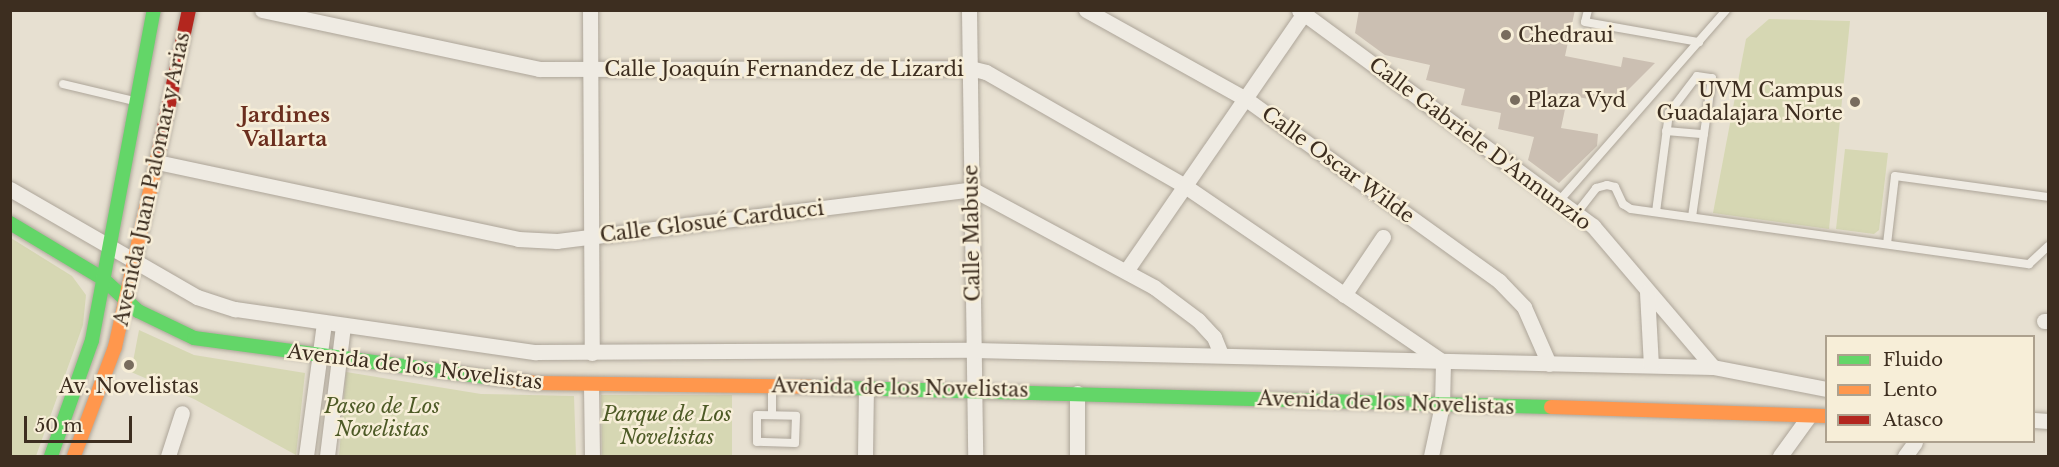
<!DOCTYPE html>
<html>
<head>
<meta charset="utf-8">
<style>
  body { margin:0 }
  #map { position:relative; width:2059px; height:467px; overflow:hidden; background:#e7e0d1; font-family:"Libre Baskerville",serif }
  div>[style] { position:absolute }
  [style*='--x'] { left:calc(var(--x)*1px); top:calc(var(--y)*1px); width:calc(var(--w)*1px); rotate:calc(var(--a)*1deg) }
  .green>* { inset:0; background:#d6d7b3 }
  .building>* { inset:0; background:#cbbfb2 }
  .roads { filter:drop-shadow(0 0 2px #ada599) drop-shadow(0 0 2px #ada599) }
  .lane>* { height:8px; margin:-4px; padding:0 4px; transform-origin:4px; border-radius:4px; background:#efebe3 }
  .street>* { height:15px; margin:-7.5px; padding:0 7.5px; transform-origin:7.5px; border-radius:7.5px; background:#efebe3 }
  .fast>* { height:14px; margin:-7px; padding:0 7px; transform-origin:7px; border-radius:7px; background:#63d668 }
  .slow>* { height:14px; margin:-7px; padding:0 7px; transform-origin:7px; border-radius:7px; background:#ff974d }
  .jam>* { height:14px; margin:-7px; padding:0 7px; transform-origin:7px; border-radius:7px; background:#b3261e }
  .dots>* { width:16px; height:16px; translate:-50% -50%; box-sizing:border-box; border:3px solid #f7eed8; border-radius:50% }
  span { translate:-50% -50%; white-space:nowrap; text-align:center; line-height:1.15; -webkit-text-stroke:5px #f7eed8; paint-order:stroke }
  .poi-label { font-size:20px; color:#3d2e20 }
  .left { translate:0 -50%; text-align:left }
  .right { translate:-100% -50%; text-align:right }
  .street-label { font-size:20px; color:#3d2e20 }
  .park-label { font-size:20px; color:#4d5a26; font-style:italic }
  .neighbourhood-label { font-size:21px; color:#6b2e1e; font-weight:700 }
  .frame { position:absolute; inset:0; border:12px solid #3d2e20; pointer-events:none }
  .legend { position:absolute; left:1825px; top:335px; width:210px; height:108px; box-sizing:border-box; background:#f7eed8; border:2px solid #ada18e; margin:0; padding:8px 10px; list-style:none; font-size:18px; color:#3d2e20 }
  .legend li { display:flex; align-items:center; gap:12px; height:30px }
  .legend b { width:30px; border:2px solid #ada18e }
  .scale { position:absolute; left:24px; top:416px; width:108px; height:27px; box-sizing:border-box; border:3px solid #3d2e20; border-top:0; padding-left:8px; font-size:18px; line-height:21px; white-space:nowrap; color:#3d2e20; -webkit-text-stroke:4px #f7eed8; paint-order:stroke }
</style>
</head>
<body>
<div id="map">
  <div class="green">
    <i style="clip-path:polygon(1769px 19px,1850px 21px,1829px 229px,1713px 213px,1746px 39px)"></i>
    <i style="clip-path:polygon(1845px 149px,1888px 153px,1879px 230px,1874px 234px,1836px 229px)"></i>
    <i style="clip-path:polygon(11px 238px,72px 276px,86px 295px,83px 325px,36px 456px,11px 456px)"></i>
    <i style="clip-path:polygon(139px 330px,194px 355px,305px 373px,296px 455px,194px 399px,131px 372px)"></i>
    <i style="clip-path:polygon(346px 372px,481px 394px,574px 396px,576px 456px,339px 456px)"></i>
    <i style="clip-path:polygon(601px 395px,732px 395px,732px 456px,602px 456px)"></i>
  </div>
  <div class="building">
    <i style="clip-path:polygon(1359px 10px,1575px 10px,1565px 56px,1621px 67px,1623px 57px,1655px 63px,1614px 104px,1568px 95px,1561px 128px,1598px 134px,1597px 146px,1559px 183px,1528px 160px,1534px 137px,1498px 129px,1501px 113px,1461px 105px,1465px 89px,1426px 80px,1430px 65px,1385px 55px,1355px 33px)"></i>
  </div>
  <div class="roads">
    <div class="lane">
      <i style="--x:1588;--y:10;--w:12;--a:104"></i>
      <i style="--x:1585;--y:22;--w:116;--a:10"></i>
      <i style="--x:63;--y:84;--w:73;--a:13.5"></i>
      <i style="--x:1666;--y:131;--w:38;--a:5"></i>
      <i style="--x:1559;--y:201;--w:254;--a:-48.8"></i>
      <i style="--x:1656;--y:212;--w:100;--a:-82.5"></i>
      <i style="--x:1669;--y:113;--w:46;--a:-52.9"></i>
      <i style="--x:1697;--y:76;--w:15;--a:8"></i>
      <i style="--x:1712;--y:78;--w:140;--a:98.2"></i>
      <i style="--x:1576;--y:214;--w:33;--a:-52"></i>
      <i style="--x:1596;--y:188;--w:11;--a:-15"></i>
      <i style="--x:1607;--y:185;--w:8;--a:14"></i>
      <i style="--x:1615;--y:187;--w:19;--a:65"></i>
      <i style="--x:1623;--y:204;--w:9;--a:32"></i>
      <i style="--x:1631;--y:209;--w:402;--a:7.9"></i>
      <i style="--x:2029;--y:264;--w:26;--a:-43"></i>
      <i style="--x:1887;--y:244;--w:68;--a:-83.3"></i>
      <i style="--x:1895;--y:176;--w:154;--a:7.8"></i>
      <i style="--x:757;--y:415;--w:39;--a:1"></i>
      <i style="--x:796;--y:416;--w:27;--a:92"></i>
      <i style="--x:795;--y:443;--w:38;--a:-178"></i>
      <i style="--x:757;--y:442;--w:27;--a:-90"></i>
      <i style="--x:772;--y:415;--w:29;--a:-90"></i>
    </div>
    <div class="street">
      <i style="--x:262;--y:10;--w:283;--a:12"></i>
      <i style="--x:539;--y:69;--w:431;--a:-0.1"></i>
      <i style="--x:970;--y:68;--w:16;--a:14"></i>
      <i style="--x:986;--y:72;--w:229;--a:29.8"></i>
      <i style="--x:1185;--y:186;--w:312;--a:34.3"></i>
      <i style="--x:1443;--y:362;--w:43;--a:91.3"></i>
      <i style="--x:1442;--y:405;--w:52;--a:102.2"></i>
      <i style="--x:590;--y:10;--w:343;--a:89.7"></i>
      <i style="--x:969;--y:10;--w:446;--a:89.2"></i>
      <i style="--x:1086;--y:10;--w:183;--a:29.1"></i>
      <i style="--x:1246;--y:99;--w:312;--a:35.7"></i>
      <i style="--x:1499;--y:281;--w:36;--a:46"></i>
      <i style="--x:1524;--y:307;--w:62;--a:66.3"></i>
      <i style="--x:1299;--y:10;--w:365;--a:36.3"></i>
      <i style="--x:1593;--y:226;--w:185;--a:49.6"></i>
      <i style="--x:157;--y:162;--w:369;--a:12"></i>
      <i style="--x:518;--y:239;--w:39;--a:3"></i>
      <i style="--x:557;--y:241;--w:418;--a:-7.1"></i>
      <i style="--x:972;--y:189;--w:207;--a:28.3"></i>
      <i style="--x:1154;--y:287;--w:55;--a:36.9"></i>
      <i style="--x:1198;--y:320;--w:23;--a:47"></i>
      <i style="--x:1214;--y:337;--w:18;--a:68"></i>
      <i style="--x:10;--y:189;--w:216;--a:30"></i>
      <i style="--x:197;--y:297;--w:40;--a:18"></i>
      <i style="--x:235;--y:309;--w:303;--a:8.2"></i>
      <i style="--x:535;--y:352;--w:439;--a:-0.3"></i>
      <i style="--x:974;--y:350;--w:739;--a:1.32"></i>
      <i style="--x:1713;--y:367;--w:115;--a:11"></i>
      <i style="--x:1126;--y:271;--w:317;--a:-55.4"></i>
      <i style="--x:1647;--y:292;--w:73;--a:86.9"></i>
      <i style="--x:1344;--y:295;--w:70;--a:-56.1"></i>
      <i style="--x:2044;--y:321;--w:4;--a:0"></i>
      <i style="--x:591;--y:385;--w:71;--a:89.2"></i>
      <i style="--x:1077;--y:393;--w:63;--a:90"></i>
      <i style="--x:2034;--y:420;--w:14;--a:4"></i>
      <i style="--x:168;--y:456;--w:45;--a:-72"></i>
      <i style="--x:306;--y:456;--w:134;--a:-82.3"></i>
      <i style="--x:327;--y:456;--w:132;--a:-83"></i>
      <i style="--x:865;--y:456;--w:69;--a:-89.2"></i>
      <i style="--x:1780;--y:456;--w:49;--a:-54.1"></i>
      <i style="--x:1905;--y:456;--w:17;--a:-54"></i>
    </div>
    <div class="fast">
      <i style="--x:10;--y:223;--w:107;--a:30.9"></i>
      <i style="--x:102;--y:278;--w:49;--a:42.5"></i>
      <i style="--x:138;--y:311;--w:62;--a:25.7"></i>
      <i style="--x:194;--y:338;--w:304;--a:7.6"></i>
      <i style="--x:811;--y:387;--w:740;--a:1.55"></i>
      <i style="--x:51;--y:456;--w:123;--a:-70.5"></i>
      <i style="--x:92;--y:340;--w:336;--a:-79.4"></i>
    </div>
    <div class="slow">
      <i style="--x:495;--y:378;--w:41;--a:7"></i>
      <i style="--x:536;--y:383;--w:275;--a:0.8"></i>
      <i style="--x:1551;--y:407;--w:275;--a:1.9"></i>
      <i style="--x:74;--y:456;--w:116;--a:-69.4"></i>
      <i style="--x:115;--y:347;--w:206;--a:-77.4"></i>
    </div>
    <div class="jam">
      <i style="--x:160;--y:146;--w:139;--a:-78"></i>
    </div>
  </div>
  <div class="dots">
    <i style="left:1506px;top:35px;background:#786c5e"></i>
    <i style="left:1515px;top:100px;background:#786c5e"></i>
    <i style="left:1855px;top:102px;background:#786c5e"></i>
    <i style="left:129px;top:365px;background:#786c5e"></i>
  </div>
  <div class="poi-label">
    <span class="left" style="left:1518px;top:35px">Chedraui</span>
    <span class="right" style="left:1843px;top:102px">UVM Campus<br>Guadalajara Norte</span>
    <span class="left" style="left:1527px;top:100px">Plaza Vyd</span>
    <span style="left:129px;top:386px">Av. Novelistas</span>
  </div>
  <div class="street-label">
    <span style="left:784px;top:69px">Calle Joaquín Fernandez de Lizardi</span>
    <span style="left:1480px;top:144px;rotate:37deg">Calle Gabriele D'Annunzio</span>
    <span style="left:1338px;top:165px;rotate:36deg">Calle Oscar Wilde</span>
    <span style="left:152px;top:179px;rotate:-78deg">Avenida Juan Palomar y Arias</span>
    <span style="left:712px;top:222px;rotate:-7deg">Calle Glosué Carducci</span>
    <span style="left:972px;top:233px;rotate:-91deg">Calle Mabuse</span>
    <span style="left:415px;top:367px;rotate:7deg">Avenida de los Novelistas</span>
    <span style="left:900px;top:388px;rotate:1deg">Avenida de los Novelistas</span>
    <span style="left:1386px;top:403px;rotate:2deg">Avenida de los Novelistas</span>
  </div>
  <div class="park-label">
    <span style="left:382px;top:418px">Paseo de Los<br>Novelistas</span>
    <span style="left:667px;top:426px">Parque de Los<br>Novelistas</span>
  </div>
  <div class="neighbourhood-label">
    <span style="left:285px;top:127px">Jardines<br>Vallarta</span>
  </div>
  <div class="frame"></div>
  <ul class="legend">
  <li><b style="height:8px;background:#63d668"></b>Fluido</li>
  <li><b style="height:8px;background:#ff974d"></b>Lento</li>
  <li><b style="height:8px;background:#b3261e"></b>Atasco</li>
  </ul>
  <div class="scale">50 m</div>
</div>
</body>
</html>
